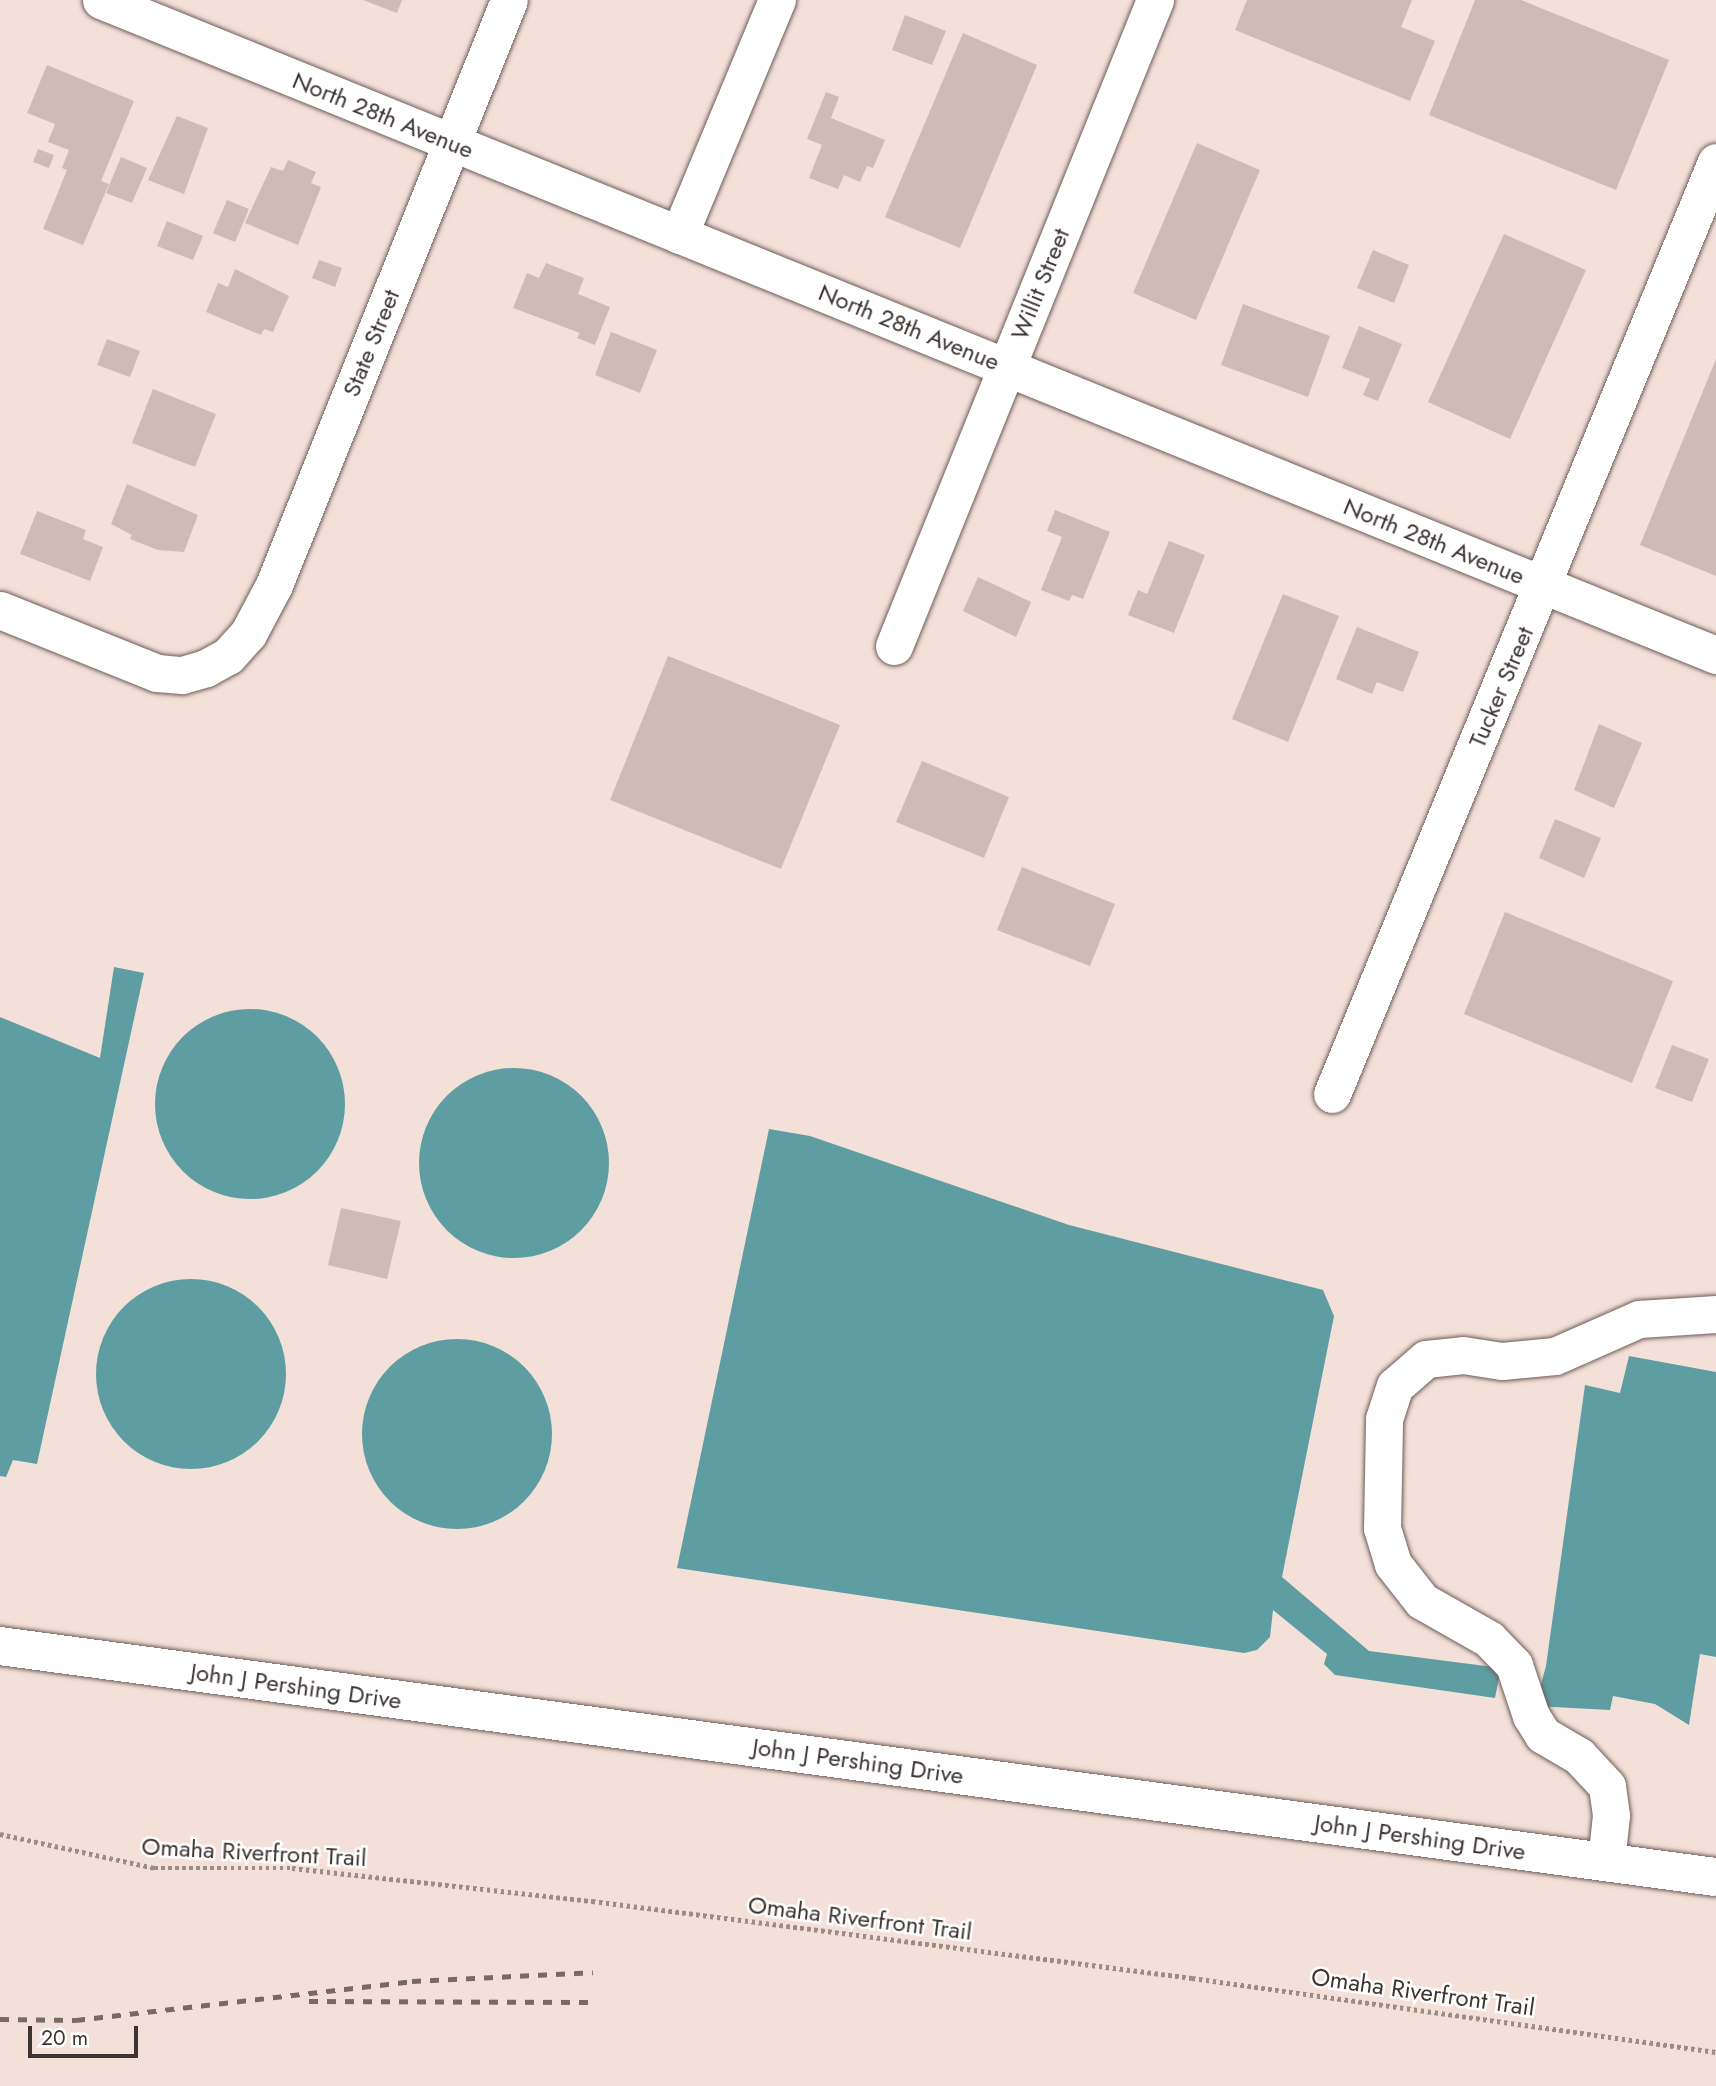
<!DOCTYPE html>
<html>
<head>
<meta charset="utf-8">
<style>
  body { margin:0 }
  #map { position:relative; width:1716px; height:2086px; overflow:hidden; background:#f3e0d9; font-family:Jost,sans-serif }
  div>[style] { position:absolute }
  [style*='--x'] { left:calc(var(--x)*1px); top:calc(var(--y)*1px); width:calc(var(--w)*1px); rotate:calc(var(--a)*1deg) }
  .water>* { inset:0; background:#5e9da1 }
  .round { border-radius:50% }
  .building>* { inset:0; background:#cebbb5 }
  .path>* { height:4.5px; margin-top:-2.25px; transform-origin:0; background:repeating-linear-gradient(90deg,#9a8d88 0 3.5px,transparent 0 7px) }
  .roads { filter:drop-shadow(0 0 2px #6d5d57) drop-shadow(0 0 2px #6d5d57) }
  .minor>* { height:37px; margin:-18.5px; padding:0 18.5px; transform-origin:18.5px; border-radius:18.5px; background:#fff }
  .major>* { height:38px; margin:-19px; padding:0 19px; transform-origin:19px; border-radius:19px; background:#fff }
  .rail>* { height:5px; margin-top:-2.5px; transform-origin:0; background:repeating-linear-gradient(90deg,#766a67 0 9px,transparent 0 18px) }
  span { translate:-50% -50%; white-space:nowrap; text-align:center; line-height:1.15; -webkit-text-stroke:5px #fff; paint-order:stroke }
  .street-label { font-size:24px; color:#3c3432 }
  .scale { position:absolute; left:28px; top:2026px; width:110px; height:32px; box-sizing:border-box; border:4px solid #3c3432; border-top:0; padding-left:9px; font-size:21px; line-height:24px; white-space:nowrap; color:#3c3432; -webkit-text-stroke:5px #fff; paint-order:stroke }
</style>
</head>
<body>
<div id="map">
  <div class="water">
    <i style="clip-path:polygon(114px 967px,144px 973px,37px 1464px,13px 1460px,6px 1477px,0 1476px,0 1017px,100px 1058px)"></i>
    <i class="round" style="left:155px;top:1009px;width:190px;height:190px"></i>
    <i class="round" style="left:419px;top:1068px;width:190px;height:190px"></i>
    <i style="clip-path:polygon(769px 1129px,810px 1136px,1069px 1225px,1323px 1290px,1334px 1316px,1282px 1577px,1369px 1651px,1501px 1668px,1495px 1698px,1335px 1675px,1324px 1664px,1327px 1654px,1273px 1610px,1270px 1637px,1257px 1650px,1244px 1653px,677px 1568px)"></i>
    <i class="round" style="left:96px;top:1279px;width:190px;height:190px"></i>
    <i class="round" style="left:362px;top:1339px;width:190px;height:190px"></i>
    <i style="clip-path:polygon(1629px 1356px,1716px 1372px,1716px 1657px,1700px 1654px,1689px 1725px,1655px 1704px,1613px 1696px,1610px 1710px,1535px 1706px,1546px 1666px,1585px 1385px,1620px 1393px)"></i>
  </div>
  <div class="building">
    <i style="clip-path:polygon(363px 0,402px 0,397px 13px)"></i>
    <i style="clip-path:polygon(1247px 0,1412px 0,1401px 27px,1435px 41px,1410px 101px,1235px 30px)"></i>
    <i style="clip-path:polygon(1475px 0,1521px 0,1669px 60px,1616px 190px,1429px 115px)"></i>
    <i style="clip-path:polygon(905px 15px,946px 31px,932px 65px,892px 50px)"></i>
    <i style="clip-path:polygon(963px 33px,1037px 65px,960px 248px,885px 217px)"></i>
    <i style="clip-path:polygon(47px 65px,134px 101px,101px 181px,109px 184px,83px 245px,43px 229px,67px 170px,62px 168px,69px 150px,48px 142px,55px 124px,27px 113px)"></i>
    <i style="clip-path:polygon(826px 92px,839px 97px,831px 118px,885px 140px,873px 168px,867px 166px,860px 182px,844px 175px,838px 189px,809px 178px,822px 145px,807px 139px)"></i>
    <i style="clip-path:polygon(177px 116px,208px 128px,184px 194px,148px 180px)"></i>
    <i style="clip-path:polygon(1197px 143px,1260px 170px,1196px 320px,1133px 293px)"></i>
    <i style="clip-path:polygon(38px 149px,54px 155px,49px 168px,33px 162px)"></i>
    <i style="clip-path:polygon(121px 157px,147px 168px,132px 203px,106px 193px)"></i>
    <i style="clip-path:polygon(288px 160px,316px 172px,311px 183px,321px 187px,298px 245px,245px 223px,271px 167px,283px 171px)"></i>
    <i style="clip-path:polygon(227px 200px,249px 209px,235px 242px,213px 233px)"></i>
    <i style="clip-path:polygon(167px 221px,203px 236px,193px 260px,157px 246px)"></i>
    <i style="clip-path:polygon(1504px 234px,1586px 270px,1510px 439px,1428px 402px)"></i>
    <i style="clip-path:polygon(1373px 250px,1409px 265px,1394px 303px,1357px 288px)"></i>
    <i style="clip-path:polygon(319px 260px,342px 268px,335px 287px,312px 278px)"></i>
    <i style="clip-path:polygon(546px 263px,584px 278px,578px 294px,610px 307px,595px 345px,577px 338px,580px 333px,513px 308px,527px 273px,539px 278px)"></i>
    <i style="clip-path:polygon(235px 269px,289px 296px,273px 332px,264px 329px,261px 335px,206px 312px,218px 283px,228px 287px)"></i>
    <i style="clip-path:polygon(1243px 304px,1330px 336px,1308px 397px,1221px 365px)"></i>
    <i style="clip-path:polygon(1359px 326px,1402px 344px,1378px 401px,1363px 395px,1370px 379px,1342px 368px)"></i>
    <i style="clip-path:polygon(611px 332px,657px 350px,640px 393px,595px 375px)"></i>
    <i style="clip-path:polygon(107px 339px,140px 351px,130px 377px,97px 365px)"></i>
    <i style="clip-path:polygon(1716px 359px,1716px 576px,1640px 545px)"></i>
    <i style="clip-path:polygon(153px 389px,216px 414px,195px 467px,132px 443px)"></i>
    <i style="clip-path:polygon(127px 484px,198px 515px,184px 552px,158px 550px,130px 539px,132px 535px,111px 524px)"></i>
    <i style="clip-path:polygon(1055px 510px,1110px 532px,1083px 599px,1072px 595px,1069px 601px,1041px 590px,1062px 537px,1047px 531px)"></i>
    <i style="clip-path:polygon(37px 511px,86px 530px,83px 539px,103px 547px,90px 581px,20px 554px)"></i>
    <i style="clip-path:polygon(1169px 541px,1205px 555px,1174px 633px,1128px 615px,1138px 590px,1147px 594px)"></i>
    <i style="clip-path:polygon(978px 577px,1031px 602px,1016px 637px,963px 611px)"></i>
    <i style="clip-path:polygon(1283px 594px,1339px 616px,1288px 742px,1232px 719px)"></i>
    <i style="clip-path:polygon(1357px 627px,1419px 652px,1403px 692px,1377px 682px,1372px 694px,1336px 679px)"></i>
    <i style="clip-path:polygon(668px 656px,840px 725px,781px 869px,610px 800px)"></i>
    <i style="clip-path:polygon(1599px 724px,1642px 743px,1614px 808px,1574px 790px)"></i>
    <i style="clip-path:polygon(922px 761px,1009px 797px,984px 858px,896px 822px)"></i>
    <i style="clip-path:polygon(1555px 819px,1601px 838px,1584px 878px,1539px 858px)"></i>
    <i style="clip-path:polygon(1022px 867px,1115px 904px,1090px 966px,997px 930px)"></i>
    <i style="clip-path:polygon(1505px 912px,1673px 981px,1632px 1083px,1464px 1014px)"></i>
    <i style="clip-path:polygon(1672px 1045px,1709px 1059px,1692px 1102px,1655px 1088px)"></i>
    <i style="clip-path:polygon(341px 1208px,401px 1221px,387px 1279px,328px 1265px)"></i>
  </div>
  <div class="path">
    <i style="--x:0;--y:1834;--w:158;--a:12.4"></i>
    <i style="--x:154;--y:1868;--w:138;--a:0"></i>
    <i style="--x:292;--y:1868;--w:302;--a:6.3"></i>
    <i style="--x:592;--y:1901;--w:605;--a:7.31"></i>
    <i style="--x:1192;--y:1978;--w:529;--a:8.04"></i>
  </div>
  <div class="roads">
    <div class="minor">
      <i style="--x:101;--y:0;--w:1743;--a:22.08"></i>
      <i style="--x:679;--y:235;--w:255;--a:-67.4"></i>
      <i style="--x:0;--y:610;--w:169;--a:21.9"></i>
      <i style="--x:157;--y:673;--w:25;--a:5"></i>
      <i style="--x:182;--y:675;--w:25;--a:-16"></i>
      <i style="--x:206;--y:668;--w:25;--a:-29"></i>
      <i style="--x:228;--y:656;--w:30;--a:-48"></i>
      <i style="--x:248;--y:634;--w:55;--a:-62"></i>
      <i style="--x:274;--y:585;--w:630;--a:-68.11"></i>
      <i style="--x:894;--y:646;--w:697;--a:-68"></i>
      <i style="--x:1332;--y:1094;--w:1008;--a:-67.61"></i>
      <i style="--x:1606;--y:1862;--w:47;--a:-83.9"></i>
      <i style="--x:1611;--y:1815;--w:29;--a:-98"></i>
      <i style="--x:1607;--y:1786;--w:41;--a:-133"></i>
      <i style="--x:1579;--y:1756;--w:42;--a:-149.7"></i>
      <i style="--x:1543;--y:1735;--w:22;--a:-122"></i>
      <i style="--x:1531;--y:1716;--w:54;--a:-108.4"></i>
      <i style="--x:1514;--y:1665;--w:36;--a:-134"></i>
      <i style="--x:1489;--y:1639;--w:77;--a:-150.4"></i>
      <i style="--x:1422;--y:1601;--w:47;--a:-128.1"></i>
      <i style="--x:1393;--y:1564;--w:38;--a:-107"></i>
      <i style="--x:1382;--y:1528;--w:109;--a:-88.9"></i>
      <i style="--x:1384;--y:1419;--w:35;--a:-72"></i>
      <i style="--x:1395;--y:1386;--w:41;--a:-41.1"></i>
      <i style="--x:1426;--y:1359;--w:37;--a:-6"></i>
      <i style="--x:1463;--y:1355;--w:39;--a:9"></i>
      <i style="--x:1502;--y:1361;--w:53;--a:-5.4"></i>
      <i style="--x:1555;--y:1356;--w:92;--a:-23.8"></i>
      <i style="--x:1639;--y:1319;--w:77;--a:-3.7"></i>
    </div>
    <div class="major">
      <i style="--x:0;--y:1646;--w:1731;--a:7.67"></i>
    </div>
  </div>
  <div class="rail">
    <i style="--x:309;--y:2001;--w:285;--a:0.2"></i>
    <i style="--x:0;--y:2019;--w:76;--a:0.8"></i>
    <i style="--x:76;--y:2020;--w:338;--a:-6.6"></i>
    <i style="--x:412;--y:1981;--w:181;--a:-2.8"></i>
  </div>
  <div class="street-label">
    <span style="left:383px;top:115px;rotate:22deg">North 28th Avenue</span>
    <span style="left:1040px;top:284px;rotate:-68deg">Willit Street</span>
    <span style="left:909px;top:327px;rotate:22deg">North 28th Avenue</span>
    <span style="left:371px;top:343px;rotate:-68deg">State Street</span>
    <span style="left:1434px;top:541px;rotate:22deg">North 28th Avenue</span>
    <span style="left:1501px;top:687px;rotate:-67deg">Tucker Street</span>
    <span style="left:296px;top:1686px;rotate:8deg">John J Pershing Drive</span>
    <span style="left:858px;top:1761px;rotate:8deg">John J Pershing Drive</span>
    <span style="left:1420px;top:1837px;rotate:8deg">John J Pershing Drive</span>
    <span style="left:254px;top:1852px;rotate:3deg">Omaha Riverfront Trail</span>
    <span style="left:860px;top:1918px;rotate:7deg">Omaha Riverfront Trail</span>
    <span style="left:1423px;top:1992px;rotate:8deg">Omaha Riverfront Trail</span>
  </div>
  <div class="scale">20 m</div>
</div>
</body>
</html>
